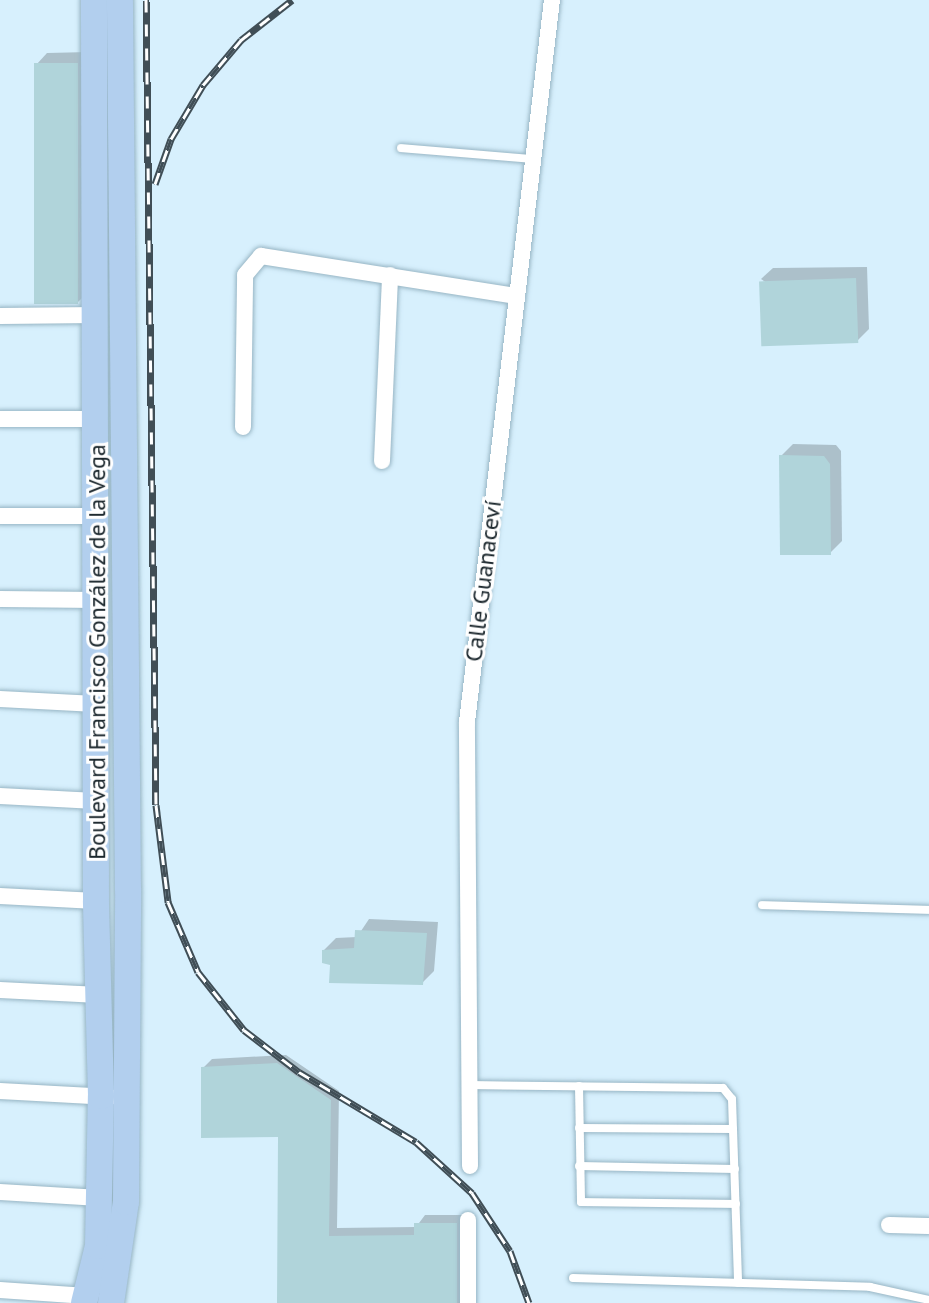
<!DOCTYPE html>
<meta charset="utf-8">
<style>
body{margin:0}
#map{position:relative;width:929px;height:1303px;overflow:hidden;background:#d7f0fd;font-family:"PT Sans",sans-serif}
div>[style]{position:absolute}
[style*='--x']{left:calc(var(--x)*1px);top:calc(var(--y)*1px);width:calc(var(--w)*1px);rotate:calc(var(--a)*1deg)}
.shadow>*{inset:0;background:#0003}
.building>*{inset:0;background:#b0d4da;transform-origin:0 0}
.roads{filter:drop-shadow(0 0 2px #97b5c4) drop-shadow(0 0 2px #97b5c4)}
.service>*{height:8px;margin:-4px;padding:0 4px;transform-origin:4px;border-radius:4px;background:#fff}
.minor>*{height:16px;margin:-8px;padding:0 8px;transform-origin:8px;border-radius:8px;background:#fff}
.primary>*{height:26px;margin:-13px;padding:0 13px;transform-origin:13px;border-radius:13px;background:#b2cfee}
.rail>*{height:7px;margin-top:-3.5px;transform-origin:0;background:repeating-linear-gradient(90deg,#fff 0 12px,#404e56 0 24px);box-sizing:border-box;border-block:2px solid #404e56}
span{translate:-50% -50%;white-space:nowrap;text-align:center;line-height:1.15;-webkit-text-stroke:6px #fff;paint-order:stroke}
.street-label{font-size:24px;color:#19252b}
</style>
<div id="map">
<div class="shadow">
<div style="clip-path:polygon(89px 52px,90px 290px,78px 302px,36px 65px,47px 53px)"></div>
<div style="clip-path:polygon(867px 267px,869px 329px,857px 341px,761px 279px,773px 268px)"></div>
<div style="clip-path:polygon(793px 444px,836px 445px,841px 451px,842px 541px,830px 553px,781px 456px)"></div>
<div style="clip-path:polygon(369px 919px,438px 922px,434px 971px,422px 983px,332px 963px,324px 950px,336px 938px,357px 937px)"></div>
<div style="clip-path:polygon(286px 1055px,339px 1091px,337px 1228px,416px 1227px,425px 1215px,465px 1215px,467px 1303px,279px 1303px,280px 1135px,203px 1068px,212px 1059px)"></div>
</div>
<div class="building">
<div style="left:78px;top:63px;width:241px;height:44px;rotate:90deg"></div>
<div style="left:856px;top:278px;width:65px;height:97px;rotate:88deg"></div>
<div style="clip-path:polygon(779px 455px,824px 456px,830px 464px,831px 555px,780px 555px)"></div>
<div style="clip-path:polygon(355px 930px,427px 933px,423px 985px,329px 983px,330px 965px,322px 963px,322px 950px,354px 948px)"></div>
<div style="clip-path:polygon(277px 1063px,331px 1100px,329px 1236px,414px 1235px,414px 1223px,457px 1223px,457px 1303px,277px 1303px,278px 1137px,201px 1138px,201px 1067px)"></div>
</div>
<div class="roads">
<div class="service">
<div style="--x:401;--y:148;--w:132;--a:4.8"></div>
<div style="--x:762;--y:905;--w:167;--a:1.7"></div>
<div style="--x:469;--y:1085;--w:254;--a:0.7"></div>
<div style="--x:723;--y:1088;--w:14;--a:51"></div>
<div style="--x:732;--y:1099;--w:184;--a:88.1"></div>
<div style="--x:579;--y:1086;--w:116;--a:89"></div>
<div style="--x:581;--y:1202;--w:155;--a:0.7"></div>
<div style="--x:579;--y:1128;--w:154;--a:0.4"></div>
<div style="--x:579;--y:1166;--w:156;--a:1.1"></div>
<div style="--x:573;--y:1278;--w:297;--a:1.7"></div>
<div style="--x:870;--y:1287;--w:60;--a:12.4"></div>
</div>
<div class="minor">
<div style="--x:0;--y:316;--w:97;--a:-0.6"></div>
<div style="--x:0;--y:419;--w:97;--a:0"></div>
<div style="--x:243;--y:427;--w:152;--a:-89.2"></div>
<div style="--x:245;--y:275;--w:25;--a:-50"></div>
<div style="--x:261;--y:256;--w:259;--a:8.9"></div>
<div style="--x:382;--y:461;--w:186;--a:-87.5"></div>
<div style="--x:0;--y:516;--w:97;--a:0"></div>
<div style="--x:0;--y:599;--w:97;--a:0.6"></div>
<div style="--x:0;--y:699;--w:96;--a:3"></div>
<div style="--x:0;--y:796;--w:96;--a:3"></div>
<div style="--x:0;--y:896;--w:96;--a:3"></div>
<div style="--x:0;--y:990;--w:99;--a:2.9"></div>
<div style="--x:0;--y:1091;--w:110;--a:3.1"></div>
<div style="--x:470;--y:1166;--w:444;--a:-90.4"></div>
<div style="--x:467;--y:722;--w:727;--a:-83.29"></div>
<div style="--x:0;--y:1192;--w:100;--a:3.4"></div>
<div style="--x:889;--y:1225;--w:40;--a:1.4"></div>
<div style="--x:0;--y:1290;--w:87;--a:3.9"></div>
<div style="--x:468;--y:1303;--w:83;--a:-90"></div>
</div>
<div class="primary">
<div style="--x:84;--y:1303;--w:59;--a:-76.2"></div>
<div style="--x:98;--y:1246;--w:150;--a:-88.9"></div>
<div style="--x:101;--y:1096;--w:195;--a:-91.5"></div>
<div style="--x:96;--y:901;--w:901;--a:-90.13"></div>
<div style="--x:111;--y:1303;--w:102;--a:-81.6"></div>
<div style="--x:126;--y:1202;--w:312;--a:-89.6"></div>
<div style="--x:128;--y:890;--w:890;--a:-90.52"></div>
</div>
</div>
<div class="rail">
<div style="--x:146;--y:0;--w:805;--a:89.29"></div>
<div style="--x:156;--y:805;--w:98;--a:82.9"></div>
<div style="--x:168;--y:902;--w:76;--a:66.8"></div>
<div style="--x:198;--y:972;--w:74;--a:51.6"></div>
<div style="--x:244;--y:1030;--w:69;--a:37.4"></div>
<div style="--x:299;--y:1072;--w:136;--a:30.9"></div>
<div style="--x:416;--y:1142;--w:76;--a:42.3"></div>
<div style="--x:472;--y:1193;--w:69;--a:56.8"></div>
<div style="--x:510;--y:1251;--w:55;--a:69.9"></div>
<div style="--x:155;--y:184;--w:48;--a:-70.4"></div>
<div style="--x:171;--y:139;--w:63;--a:-59.3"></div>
<div style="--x:203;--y:85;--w:59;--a:-49.8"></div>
<div style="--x:241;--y:40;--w:65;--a:-38.1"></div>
</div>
<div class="street-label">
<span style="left:483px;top:581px;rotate:-83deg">Calle Guanaceví</span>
<span style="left:97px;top:652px;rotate:-90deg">Boulevard Francisco González de la Vega</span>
</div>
</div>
